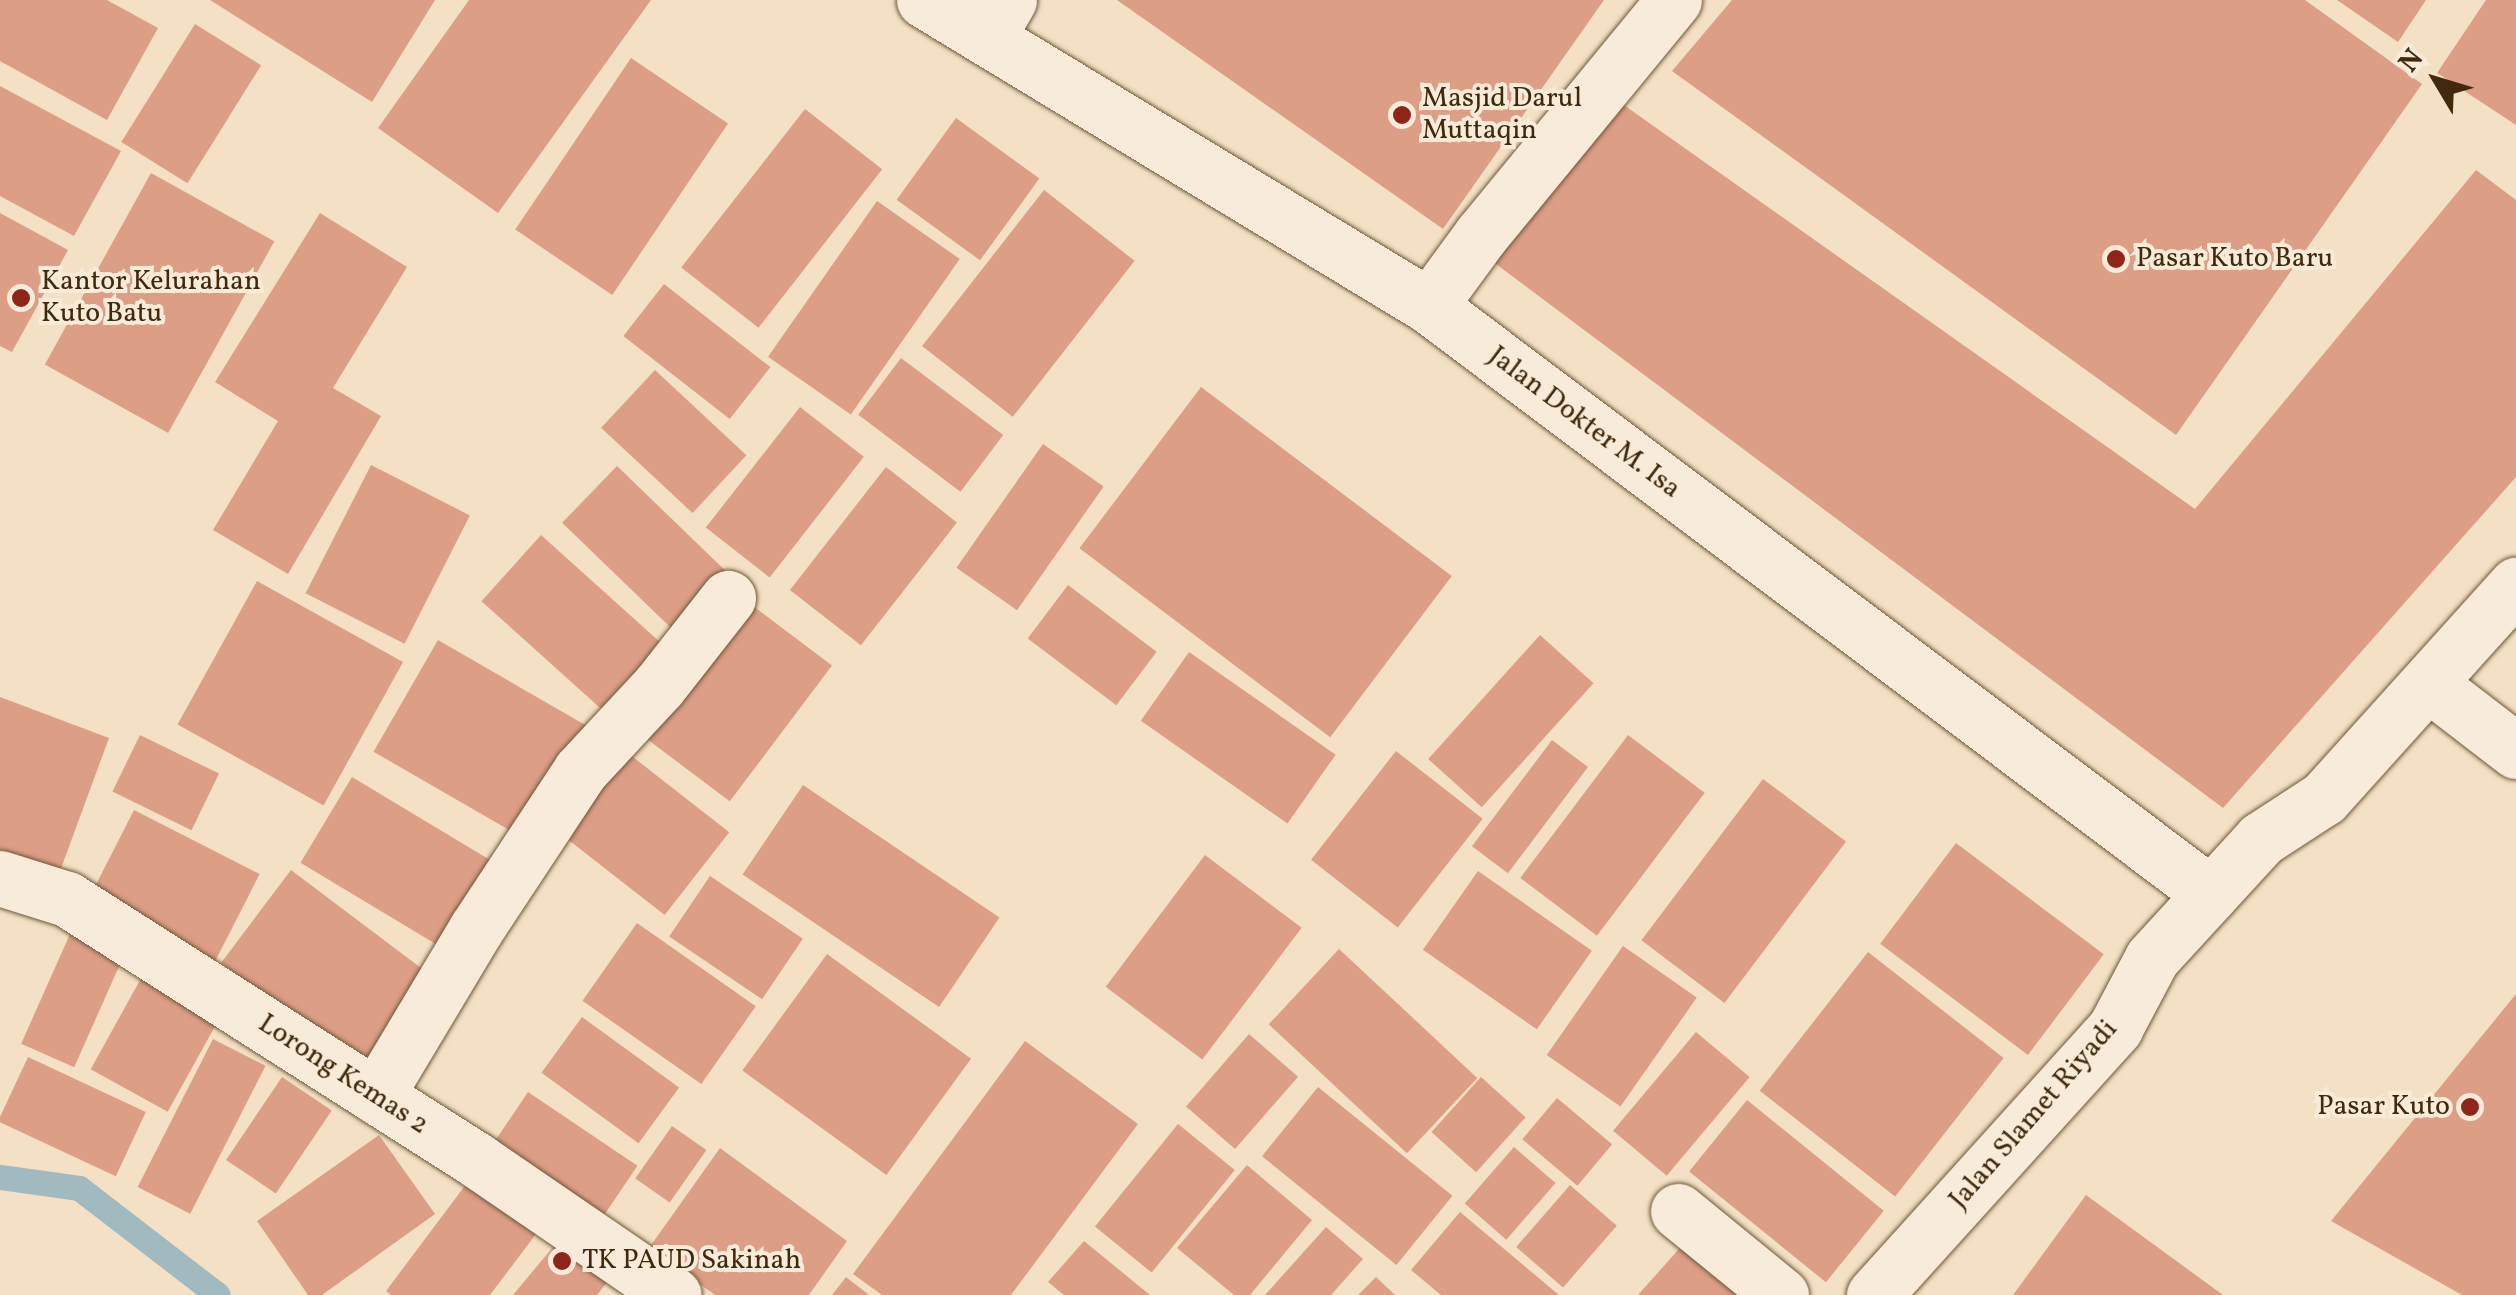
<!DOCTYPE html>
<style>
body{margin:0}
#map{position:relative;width:2516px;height:1295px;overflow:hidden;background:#f4e0c4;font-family:Vollkorn,serif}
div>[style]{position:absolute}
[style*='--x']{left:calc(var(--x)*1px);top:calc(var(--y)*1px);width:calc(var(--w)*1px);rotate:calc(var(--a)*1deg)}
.stream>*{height:25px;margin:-12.5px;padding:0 12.5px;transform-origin:12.5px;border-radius:12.5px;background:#a1babf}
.building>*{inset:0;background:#dd9e86;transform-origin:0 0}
.roads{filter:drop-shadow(0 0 2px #6e5739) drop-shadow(0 0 2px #6e5739)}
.street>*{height:55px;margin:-27.5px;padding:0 27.5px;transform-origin:27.5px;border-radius:27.5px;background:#f8ebd9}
.secondary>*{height:55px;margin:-27.5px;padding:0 27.5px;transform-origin:27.5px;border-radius:27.5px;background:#f8ebd9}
.dots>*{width:28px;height:28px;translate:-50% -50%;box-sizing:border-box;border:5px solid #f8ebd9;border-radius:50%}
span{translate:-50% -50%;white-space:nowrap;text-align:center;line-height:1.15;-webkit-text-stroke:8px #f8ebd9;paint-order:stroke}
.poi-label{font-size:28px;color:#42290b}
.left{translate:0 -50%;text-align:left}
.right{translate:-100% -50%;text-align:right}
.street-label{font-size:28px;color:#42290b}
.north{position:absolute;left:2386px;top:30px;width:100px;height:100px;-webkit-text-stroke:8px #f8ebd9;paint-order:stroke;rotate:308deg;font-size:28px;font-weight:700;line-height:40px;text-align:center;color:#42290b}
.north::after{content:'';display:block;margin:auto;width:35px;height:45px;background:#42290b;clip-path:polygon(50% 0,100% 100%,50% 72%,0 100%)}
</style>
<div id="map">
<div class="stream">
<div style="--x:0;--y:1177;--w:80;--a:7.9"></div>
<div style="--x:79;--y:1188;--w:175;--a:37.6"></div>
</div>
<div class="building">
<div style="clip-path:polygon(0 0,107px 0,158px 28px,107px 120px,0 61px)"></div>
<div style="clip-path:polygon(210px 0,435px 0,372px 102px)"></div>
<div style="clip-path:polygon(469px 0,651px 0,498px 213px,378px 128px)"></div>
<div style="clip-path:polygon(1117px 0,1604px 0,1443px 229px)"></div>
<div style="clip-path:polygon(1732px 0,2305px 0,2422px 84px,2176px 435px,1672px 71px)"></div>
<div style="clip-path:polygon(2337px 0,2426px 0,2398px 42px)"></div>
<div style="clip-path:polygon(2486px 0,2516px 0,2516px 125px,2437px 73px)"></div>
<div style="left:195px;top:24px;width:78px;height:139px;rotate:32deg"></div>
<div style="left:631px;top:58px;width:117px;height:207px;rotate:34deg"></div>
<div style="clip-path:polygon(0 86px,121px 151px,74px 236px,0 196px)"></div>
<div style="clip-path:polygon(1621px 103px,2195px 509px,2476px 170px,2516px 200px,2516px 477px,2223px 808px,1488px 258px)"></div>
<div style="left:805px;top:109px;width:98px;height:201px;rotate:38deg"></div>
<div style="left:956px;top:118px;width:103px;height:101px;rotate:36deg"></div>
<div style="left:151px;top:173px;width:141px;height:219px;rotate:29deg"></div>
<div style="left:1044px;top:190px;width:115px;height:198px;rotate:38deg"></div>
<div style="left:877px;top:201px;width:101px;height:190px;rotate:35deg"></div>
<div style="clip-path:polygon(0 213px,68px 250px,12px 352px,0 346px)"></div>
<div style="clip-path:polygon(320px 213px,407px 267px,333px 388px,381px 416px,288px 574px,213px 530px,278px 421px,215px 382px)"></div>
<div style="left:664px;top:284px;width:135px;height:66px;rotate:38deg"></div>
<div style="left:901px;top:358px;width:128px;height:71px;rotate:37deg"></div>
<div style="left:655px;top:370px;width:125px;height:79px;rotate:43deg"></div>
<div style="left:1201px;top:387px;width:314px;height:202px;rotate:37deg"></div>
<div style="left:800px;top:407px;width:81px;height:153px;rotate:38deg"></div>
<div style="left:1043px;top:444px;width:74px;height:151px;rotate:35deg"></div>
<div style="left:371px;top:465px;width:111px;height:144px;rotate:27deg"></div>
<div style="left:617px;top:466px;width:163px;height:79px;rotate:44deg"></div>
<div style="left:886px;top:467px;width:90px;height:156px;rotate:38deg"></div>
<div style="left:541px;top:535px;width:181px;height:89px;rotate:42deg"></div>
<div style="left:257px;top:581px;width:167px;height:164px;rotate:29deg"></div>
<div style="left:1068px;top:585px;width:111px;height:67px;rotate:37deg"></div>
<div style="left:741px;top:597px;width:114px;height:170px;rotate:37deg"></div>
<div style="left:1540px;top:635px;width:72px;height:167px;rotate:42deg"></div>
<div style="left:438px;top:640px;width:179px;height:129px;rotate:30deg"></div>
<div style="left:1189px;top:652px;width:179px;height:84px;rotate:35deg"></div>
<div style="clip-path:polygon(0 697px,109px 738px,56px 882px,0 861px)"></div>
<div style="left:140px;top:735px;width:88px;height:63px;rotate:26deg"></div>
<div style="left:1628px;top:735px;width:96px;height:179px;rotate:37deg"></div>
<div style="left:1552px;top:740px;width:45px;height:133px;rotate:37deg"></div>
<div style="left:615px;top:743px;width:145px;height:105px;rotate:38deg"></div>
<div style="left:1396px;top:751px;width:110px;height:138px;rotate:38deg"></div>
<div style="left:352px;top:777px;width:165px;height:100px;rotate:31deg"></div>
<div style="left:1763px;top:779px;width:104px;height:202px;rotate:37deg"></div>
<div style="left:803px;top:785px;width:237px;height:108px;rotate:34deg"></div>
<div style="left:134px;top:810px;width:141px;height:98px;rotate:27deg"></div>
<div style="left:1956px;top:843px;width:185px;height:126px;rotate:37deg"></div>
<div style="left:1205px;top:855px;width:121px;height:165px;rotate:37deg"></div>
<div style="left:291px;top:870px;width:184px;height:116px;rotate:37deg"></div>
<div style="left:1478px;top:871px;width:139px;height:96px;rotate:35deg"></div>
<div style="left:710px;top:876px;width:112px;height:73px;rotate:34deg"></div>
<div style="left:637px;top:923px;width:145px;height:95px;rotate:35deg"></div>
<div style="left:70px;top:934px;width:58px;height:120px;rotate:24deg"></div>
<div style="left:1623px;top:946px;width:90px;height:133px;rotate:35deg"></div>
<div style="left:1339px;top:949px;width:189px;height:103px;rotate:43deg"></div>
<div style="left:1868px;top:952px;width:172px;height:176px;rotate:38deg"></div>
<div style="left:827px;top:954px;width:178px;height:144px;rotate:36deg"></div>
<div style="left:144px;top:973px;width:88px;height:110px;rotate:29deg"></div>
<div style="clip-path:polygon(2516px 994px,2516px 1295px,2462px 1295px,2331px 1221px)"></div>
<div style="left:582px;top:1017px;width:120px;height:69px;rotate:36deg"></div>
<div style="left:1696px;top:1032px;width:70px;height:129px;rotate:40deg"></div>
<div style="left:1249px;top:1034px;width:65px;height:96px;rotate:41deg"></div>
<div style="left:213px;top:1039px;width:59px;height:166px;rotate:27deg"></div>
<div style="clip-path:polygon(1025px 1041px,1138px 1124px,1011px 1295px,882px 1295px,853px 1274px)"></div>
<div style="left:28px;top:1057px;width:130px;height:71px;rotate:25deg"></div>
<div style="left:282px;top:1077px;width:60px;height:100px;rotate:34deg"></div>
<div style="left:1481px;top:1077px;width:60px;height:74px;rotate:42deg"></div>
<div style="left:1318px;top:1087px;width:173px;height:89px;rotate:39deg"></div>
<div style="left:528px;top:1092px;width:132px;height:64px;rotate:34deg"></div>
<div style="left:1557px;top:1098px;width:72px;height:54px;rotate:40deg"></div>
<div style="left:1747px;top:1100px;width:176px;height:92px;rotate:39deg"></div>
<div style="left:1178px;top:1124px;width:73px;height:132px;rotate:39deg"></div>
<div style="left:672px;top:1126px;width:42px;height:64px;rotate:35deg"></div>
<div style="clip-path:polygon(379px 1135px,435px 1214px,322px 1295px,308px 1295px,257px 1221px)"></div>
<div style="left:1514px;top:1147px;width:55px;height:75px;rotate:41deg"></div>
<div style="clip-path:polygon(720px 1148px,847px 1241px,809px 1295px,715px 1295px,649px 1248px)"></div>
<div style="clip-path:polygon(1247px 1165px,1312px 1220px,1250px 1295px,1234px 1295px,1177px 1248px)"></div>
<div style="clip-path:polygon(467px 1183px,536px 1234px,490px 1295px,391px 1295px,386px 1291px)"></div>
<div style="left:1570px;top:1185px;width:62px;height:82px;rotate:41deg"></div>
<div style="clip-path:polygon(2086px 1195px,2223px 1295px,2013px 1295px)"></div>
<div style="clip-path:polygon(1460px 1212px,1559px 1295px,1441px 1295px,1411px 1270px)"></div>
<div style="clip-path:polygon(1326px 1227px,1363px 1259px,1331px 1295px,1265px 1295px)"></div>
<div style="clip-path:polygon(1694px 1232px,1765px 1295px,1638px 1295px)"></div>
<div style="clip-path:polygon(558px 1241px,608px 1281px,597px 1295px,513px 1295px)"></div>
<div style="clip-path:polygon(1084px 1241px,1150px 1295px,1064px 1295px,1048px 1282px)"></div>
<div style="clip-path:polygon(846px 1277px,869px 1295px,832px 1295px)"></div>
<div style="clip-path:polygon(1376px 1277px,1395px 1295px,1358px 1295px)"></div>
</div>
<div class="roads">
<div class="street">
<div style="--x:987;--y:38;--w:44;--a:-59.9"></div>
<div style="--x:1429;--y:306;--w:88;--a:-53.8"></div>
<div style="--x:1481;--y:235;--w:304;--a:-50.6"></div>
<div style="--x:2429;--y:684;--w:110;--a:37.6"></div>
<div style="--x:0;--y:878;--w:70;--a:17.4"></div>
<div style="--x:67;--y:899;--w:487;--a:32.5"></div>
<div style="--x:478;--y:1161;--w:237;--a:34.4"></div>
<div style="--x:376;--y:1096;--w:195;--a:-59.1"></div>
<div style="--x:476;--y:929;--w:189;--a:-56.6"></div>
<div style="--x:580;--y:771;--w:116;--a:-47.1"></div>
<div style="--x:659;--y:686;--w:112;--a:-51.9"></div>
<div style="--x:1678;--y:1211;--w:133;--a:39.2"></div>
</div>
<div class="secondary">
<div style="--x:924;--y:0;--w:590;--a:31.21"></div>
<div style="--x:1429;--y:306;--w:978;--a:36.94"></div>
<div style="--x:1874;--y:1295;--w:360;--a:-47.9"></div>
<div style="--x:2115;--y:1028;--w:79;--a:-62.1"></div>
<div style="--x:2152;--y:958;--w:161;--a:-47.5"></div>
<div style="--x:2261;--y:839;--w:75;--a:-33.1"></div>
<div style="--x:2324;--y:798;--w:287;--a:-48"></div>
</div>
</div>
<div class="dots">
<div style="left:1402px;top:115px;background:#8f2418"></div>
<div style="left:2116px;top:259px;background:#8f2418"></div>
<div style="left:21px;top:298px;background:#8f2418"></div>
<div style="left:2470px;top:1107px;background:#8f2418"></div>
<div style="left:562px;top:1261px;background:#8f2418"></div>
</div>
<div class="poi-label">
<span class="left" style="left:1422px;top:115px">Masjid Darul<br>Muttaqin</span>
<span class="left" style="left:2136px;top:259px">Pasar Kuto Baru</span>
<span class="left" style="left:41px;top:298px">Kantor Kelurahan<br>Kuto Batu</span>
<span class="right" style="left:2450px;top:1107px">Pasar Kuto</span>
<span class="left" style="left:582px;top:1261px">TK PAUD Sakinah</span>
</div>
<div class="street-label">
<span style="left:1584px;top:423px;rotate:37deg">Jalan Dokter M. Isa</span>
<span style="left:343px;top:1075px;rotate:33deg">Lorong Kemas 2</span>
<span style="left:2034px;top:1115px;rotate:-49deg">Jalan Slamet Riyadi</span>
</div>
<div class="north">N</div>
</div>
